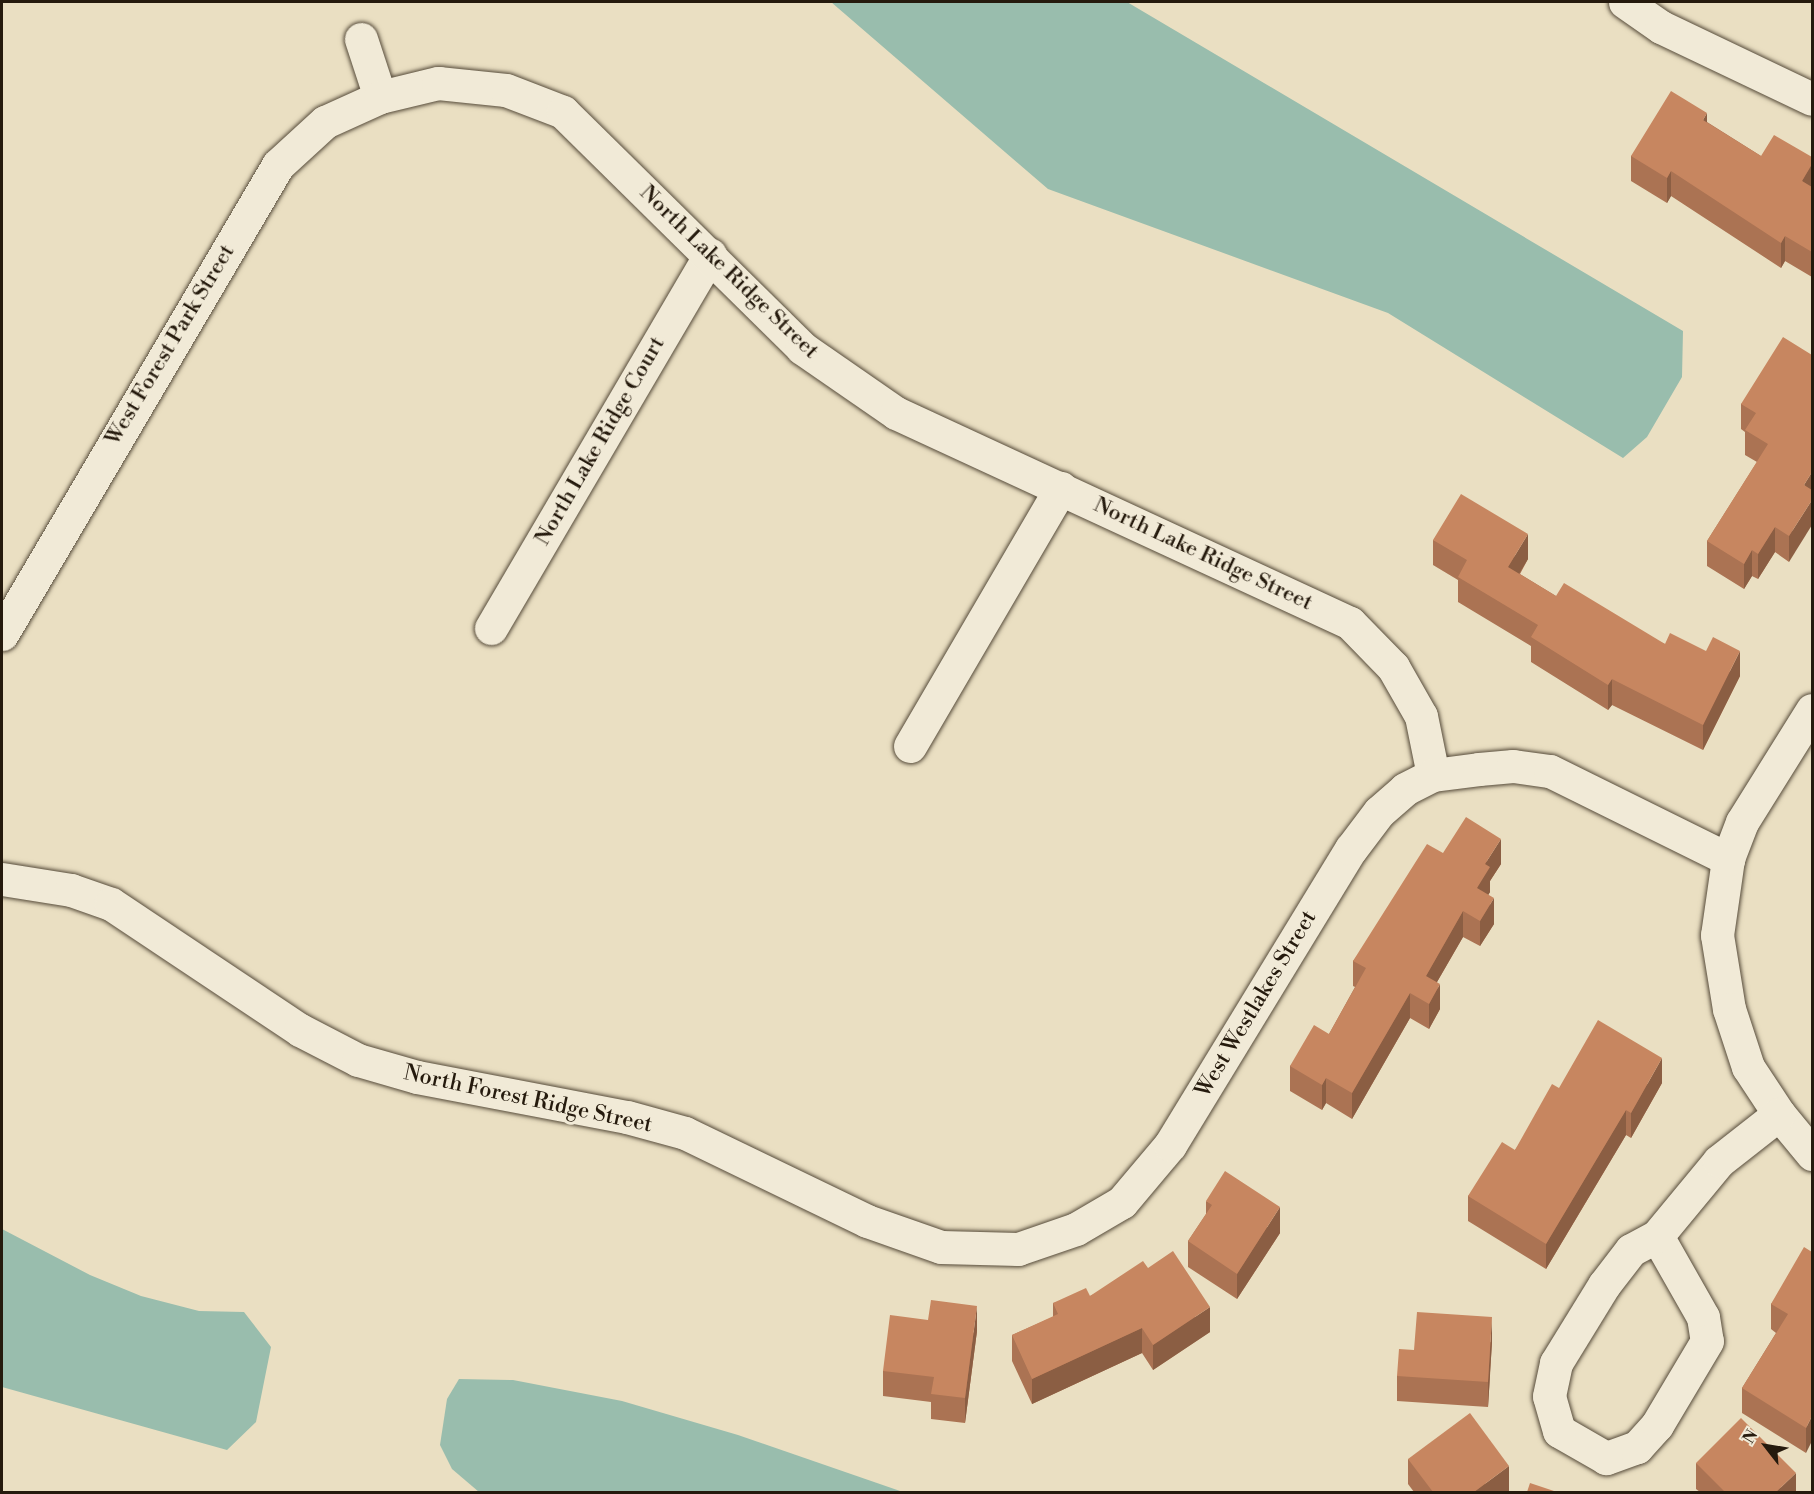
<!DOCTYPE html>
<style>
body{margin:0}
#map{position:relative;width:1814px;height:1494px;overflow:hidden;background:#eadfc2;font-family:"Libre Bodoni",serif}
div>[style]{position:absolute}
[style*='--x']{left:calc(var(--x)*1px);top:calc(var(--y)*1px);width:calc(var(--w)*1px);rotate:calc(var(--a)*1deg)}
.water>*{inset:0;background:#99bdad}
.roads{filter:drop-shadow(0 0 2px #564b3a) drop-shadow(0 0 2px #564b3a)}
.minor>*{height:33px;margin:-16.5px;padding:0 16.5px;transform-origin:16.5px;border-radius:16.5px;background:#f1ead7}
.wall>*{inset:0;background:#ab7353}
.shaded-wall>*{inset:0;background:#8b5e43}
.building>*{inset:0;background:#c78660}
span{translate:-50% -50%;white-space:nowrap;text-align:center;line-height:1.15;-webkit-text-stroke:6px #f1ead7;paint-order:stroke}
.street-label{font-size:22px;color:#251a0d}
.frame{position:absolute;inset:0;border:3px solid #251a0d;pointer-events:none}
.north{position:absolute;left:1736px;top:1416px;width:60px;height:60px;-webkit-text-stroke:4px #f1ead7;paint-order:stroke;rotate:301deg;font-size:16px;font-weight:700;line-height:24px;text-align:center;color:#251a0d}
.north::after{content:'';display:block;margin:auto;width:21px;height:27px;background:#251a0d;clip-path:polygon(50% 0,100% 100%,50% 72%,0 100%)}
</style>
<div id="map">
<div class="water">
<div style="clip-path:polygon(831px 2px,1127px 2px,1683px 331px,1682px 377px,1647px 437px,1623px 458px,1388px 313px,1048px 189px)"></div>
<div style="clip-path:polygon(2px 1229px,90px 1275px,141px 1296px,199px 1311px,244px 1312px,271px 1347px,256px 1422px,227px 1450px,2px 1387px)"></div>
<div style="clip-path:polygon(459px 1379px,513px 1380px,622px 1401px,738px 1435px,903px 1492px,479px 1492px,452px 1469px,440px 1445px,447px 1399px)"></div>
</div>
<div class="roads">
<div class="minor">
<div style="--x:1625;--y:2;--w:44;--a:34.8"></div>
<div style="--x:1661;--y:27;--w:167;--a:25.5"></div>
<div style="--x:361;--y:39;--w:61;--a:71.9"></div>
<div style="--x:491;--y:628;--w:433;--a:-59.6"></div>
<div style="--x:2;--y:634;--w:544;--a:-59.52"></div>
<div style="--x:278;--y:165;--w:64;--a:-42.5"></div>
<div style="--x:325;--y:122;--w:60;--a:-24.4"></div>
<div style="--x:380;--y:97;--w:60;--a:-13.6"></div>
<div style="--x:438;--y:83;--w:68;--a:5.9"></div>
<div style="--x:506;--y:90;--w:61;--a:21.1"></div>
<div style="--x:563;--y:112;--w:336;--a:44.6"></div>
<div style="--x:802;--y:348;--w:114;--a:34.7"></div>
<div style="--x:896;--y:413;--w:500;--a:24.82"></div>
<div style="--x:1350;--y:623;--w:62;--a:45.7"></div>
<div style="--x:1393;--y:667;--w:56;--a:60.3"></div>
<div style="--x:1421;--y:716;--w:60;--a:78.5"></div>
<div style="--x:1812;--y:710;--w:132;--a:122"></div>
<div style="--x:1742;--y:822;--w:40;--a:111"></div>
<div style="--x:1728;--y:859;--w:77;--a:98.2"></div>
<div style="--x:1717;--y:935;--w:75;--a:80.8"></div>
<div style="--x:1729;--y:1009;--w:61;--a:71.9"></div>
<div style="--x:1748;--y:1067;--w:56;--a:56.6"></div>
<div style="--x:1779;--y:1114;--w:52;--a:50.5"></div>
<div style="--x:910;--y:746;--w:299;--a:-59.7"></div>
<div style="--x:2;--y:879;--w:70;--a:9.1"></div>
<div style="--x:71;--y:890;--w:42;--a:19.3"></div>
<div style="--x:111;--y:904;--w:227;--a:33.7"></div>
<div style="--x:300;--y:1030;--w:65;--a:27.3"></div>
<div style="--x:358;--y:1060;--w:61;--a:16.1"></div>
<div style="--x:417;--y:1077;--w:214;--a:10.8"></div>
<div style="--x:627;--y:1117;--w:60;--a:15.4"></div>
<div style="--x:685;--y:1133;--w:202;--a:25.8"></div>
<div style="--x:867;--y:1221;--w:78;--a:19.4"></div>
<div style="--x:941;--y:1247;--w:77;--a:1.5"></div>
<div style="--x:1018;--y:1249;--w:61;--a:-19"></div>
<div style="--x:1076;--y:1229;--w:53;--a:-30.4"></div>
<div style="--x:1122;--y:1202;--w:75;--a:-49.9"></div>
<div style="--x:1170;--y:1145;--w:347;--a:-58.6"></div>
<div style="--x:1351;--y:849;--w:46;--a:-52.9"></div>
<div style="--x:1379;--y:812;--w:35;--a:-41"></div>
<div style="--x:1405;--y:789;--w:31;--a:-27"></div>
<div style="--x:1433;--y:775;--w:46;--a:-7.4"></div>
<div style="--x:1479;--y:769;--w:34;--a:-5"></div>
<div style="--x:1513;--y:766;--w:37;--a:8"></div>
<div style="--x:1550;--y:771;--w:199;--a:26.3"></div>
<div style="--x:1657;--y:1236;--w:93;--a:60.4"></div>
<div style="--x:1703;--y:1317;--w:24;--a:81"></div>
<div style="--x:1707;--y:1341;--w:98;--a:120.8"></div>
<div style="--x:1657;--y:1425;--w:30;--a:132"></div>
<div style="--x:1637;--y:1447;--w:33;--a:160"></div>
<div style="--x:1606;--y:1458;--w:54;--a:-150.1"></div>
<div style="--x:1559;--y:1431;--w:36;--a:-106"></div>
<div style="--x:1549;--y:1396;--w:34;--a:-78"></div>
<div style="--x:1556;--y:1363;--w:92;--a:-58.4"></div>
<div style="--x:1604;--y:1285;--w:44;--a:-52.4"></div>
<div style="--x:1631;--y:1250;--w:30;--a:-28"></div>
<div style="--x:1657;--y:1236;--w:97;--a:-50.4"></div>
<div style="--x:1719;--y:1161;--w:76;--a:-38.1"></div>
</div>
</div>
<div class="wall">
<div style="clip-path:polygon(1707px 122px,1761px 156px,1812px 157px,1812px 277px,1785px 261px,1781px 268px,1671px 196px,1667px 203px,1631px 181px,1631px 156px)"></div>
<div style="clip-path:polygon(1812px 355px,1789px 562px,1775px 552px,1758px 579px,1752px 576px,1744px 589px,1707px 566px,1707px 541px,1757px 462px,1745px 455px,1745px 432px,1741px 429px,1741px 404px)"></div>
<div style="clip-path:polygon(1433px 540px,1528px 559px,1520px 574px,1556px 596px,1665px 644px,1740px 676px,1703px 750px,1612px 705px,1608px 710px,1531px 662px,1531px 646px,1458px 602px,1458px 580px,1433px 565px)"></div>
<div style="clip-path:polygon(1443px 853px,1501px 864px,1490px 881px,1490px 892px,1488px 895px,1494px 924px,1480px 946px,1463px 937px,1437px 982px,1440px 1009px,1429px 1029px,1410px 1018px,1352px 1119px,1326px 1103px,1322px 1110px,1290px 1091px,1290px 1066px,1329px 1034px,1355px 987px,1353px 986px,1353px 961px)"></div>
<div style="clip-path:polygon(1662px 1083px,1631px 1138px,1626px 1135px,1546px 1269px,1468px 1221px,1468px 1196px,1515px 1150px,1559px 1088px)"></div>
<div style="clip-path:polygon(1206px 1201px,1280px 1233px,1237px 1299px,1188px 1267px,1188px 1241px,1206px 1214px)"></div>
<div style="clip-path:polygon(1812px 1252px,1806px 1453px,1742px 1413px,1742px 1388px,1776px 1333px,1771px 1329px,1771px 1304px)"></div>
<div style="clip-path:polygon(1148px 1268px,1210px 1332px,1153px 1370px,1142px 1353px,1032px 1404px,1012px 1361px,1012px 1335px,1053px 1317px,1053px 1303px,1090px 1296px)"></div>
<div style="clip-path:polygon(977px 1331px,965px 1423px,931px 1419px,931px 1402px,883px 1396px,883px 1371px)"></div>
<div style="clip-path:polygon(1492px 1342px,1488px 1407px,1397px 1401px,1397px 1376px,1414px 1350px)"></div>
<div style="clip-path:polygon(1408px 1459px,1509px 1491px,1508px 1492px,1414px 1492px,1408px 1484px)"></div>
<div style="clip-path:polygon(1696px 1463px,1796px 1492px,1700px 1492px,1696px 1489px)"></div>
</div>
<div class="shaded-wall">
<div style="clip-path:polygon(1707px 113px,1707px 139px,1703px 120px)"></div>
<div style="clip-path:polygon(1812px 164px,1812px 189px,1802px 181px)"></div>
<div style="clip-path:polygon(1671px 171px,1671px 196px,1667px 203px,1667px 178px)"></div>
<div style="clip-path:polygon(1785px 236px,1785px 261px,1781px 268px,1781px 243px)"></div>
<div style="clip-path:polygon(1812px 472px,1812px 497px,1804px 485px)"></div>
<div style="clip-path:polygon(1812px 500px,1812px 525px,1789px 562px,1789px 536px)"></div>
<div style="clip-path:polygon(1775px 527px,1775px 552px,1758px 579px,1758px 554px)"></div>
<div style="clip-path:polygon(1528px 534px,1528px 559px,1508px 592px,1508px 567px)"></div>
<div style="clip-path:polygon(1752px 550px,1752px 576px,1744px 589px,1744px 564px)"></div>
<div style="clip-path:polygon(1740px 651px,1740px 676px,1703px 750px,1703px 725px)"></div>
<div style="clip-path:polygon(1612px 679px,1612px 705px,1608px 710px,1608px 685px)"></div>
<div style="clip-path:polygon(1501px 839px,1501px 864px,1490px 881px,1490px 892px,1477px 914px,1477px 888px,1485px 864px)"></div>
<div style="clip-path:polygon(1494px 898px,1494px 924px,1480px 946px,1480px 921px)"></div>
<div style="clip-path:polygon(1463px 911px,1463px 937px,1426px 1001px,1426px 976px)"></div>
<div style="clip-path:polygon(1440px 984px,1440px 1009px,1429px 1029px,1429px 1004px)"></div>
<div style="clip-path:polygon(1410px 993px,1410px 1018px,1352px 1119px,1352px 1093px)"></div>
<div style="clip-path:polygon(1662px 1058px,1662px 1083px,1631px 1138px,1631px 1113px)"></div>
<div style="clip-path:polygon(1326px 1078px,1326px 1103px,1322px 1110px,1322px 1085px)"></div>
<div style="clip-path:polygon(1626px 1110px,1626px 1135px,1546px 1269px,1546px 1244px)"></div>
<div style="clip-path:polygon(1280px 1207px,1280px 1233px,1237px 1299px,1237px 1274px)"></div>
<div style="clip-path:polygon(977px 1306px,977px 1331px,965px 1423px,965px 1398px)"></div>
<div style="clip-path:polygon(1210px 1307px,1210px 1332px,1153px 1370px,1153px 1345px)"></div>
<div style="clip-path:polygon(1492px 1317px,1492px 1342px,1488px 1407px,1488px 1382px)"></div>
<div style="clip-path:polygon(1142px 1328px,1142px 1353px,1032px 1404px,1032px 1379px)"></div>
<div style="clip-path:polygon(1812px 1416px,1812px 1441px,1806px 1453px,1806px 1428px)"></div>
<div style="clip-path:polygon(1509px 1466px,1509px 1491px,1508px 1492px,1474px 1492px)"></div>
<div style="clip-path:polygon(1796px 1473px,1796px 1492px,1776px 1492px)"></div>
</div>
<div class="building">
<div style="clip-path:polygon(1671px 91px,1707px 113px,1703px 120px,1761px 156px,1774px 135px,1812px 157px,1812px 164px,1802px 181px,1812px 187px,1812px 252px,1785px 236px,1781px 243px,1671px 171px,1667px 178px,1631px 156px)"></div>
<div style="clip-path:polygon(1783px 337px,1812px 355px,1812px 411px,1811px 414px,1812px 415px,1812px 472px,1804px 485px,1812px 490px,1812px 500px,1789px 536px,1775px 527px,1758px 554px,1752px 550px,1744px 564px,1707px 541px,1768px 444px,1745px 430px,1756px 413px,1741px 404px)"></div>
<div style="clip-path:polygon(1461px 494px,1528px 534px,1508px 567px,1556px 596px,1564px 583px,1665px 644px,1670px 633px,1706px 651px,1713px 637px,1740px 651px,1703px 725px,1612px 679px,1608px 685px,1531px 637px,1538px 625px,1458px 577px,1467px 560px,1433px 540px)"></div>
<div style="clip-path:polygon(1466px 817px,1501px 839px,1485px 864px,1490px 867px,1477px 888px,1494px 898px,1480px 921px,1463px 911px,1426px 976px,1440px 984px,1429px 1004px,1410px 993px,1352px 1093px,1326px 1078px,1322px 1085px,1290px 1066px,1314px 1025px,1329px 1034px,1366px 968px,1353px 961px,1427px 844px,1443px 853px)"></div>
<div style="clip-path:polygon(1598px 1020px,1662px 1058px,1631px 1113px,1626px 1110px,1546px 1244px,1468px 1196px,1502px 1142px,1515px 1150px,1552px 1084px,1559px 1088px)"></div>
<div style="clip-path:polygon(1225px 1171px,1280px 1207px,1237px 1274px,1188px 1241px,1212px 1205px,1206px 1201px)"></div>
<div style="clip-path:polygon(1804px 1247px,1812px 1252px,1812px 1416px,1806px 1428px,1742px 1388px,1788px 1314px,1771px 1304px)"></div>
<div style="clip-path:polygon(1173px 1251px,1210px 1307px,1153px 1345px,1142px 1328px,1032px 1379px,1012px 1335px,1058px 1314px,1053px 1303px,1086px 1288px,1090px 1296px,1143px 1261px,1148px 1268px)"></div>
<div style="clip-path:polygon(931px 1300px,977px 1306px,965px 1398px,931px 1394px,934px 1377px,883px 1371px,890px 1315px,928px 1320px)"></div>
<div style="clip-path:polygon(1417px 1312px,1492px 1317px,1488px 1382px,1397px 1376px,1399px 1349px,1414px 1350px)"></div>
<div style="clip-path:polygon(1470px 1413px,1509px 1466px,1474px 1492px,1433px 1492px,1408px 1459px)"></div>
<div style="clip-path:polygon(1741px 1418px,1796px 1473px,1776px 1492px,1725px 1492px,1696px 1463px)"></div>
<div style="clip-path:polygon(1530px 1483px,1557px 1492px,1527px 1492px)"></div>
</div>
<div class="street-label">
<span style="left:729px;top:272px;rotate:44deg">North Lake Ridge Street</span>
<span style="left:170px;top:345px;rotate:-59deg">West Forest Park Street</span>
<span style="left:600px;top:441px;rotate:-60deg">North Lake Ridge Court</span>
<span style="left:1203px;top:554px;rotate:25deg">North Lake Ridge Street</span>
<span style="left:1256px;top:1004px;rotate:-59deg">West Westlakes Street</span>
<span style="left:528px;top:1099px;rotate:12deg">North Forest Ridge Street</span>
</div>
<div class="frame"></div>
<div class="north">N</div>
</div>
